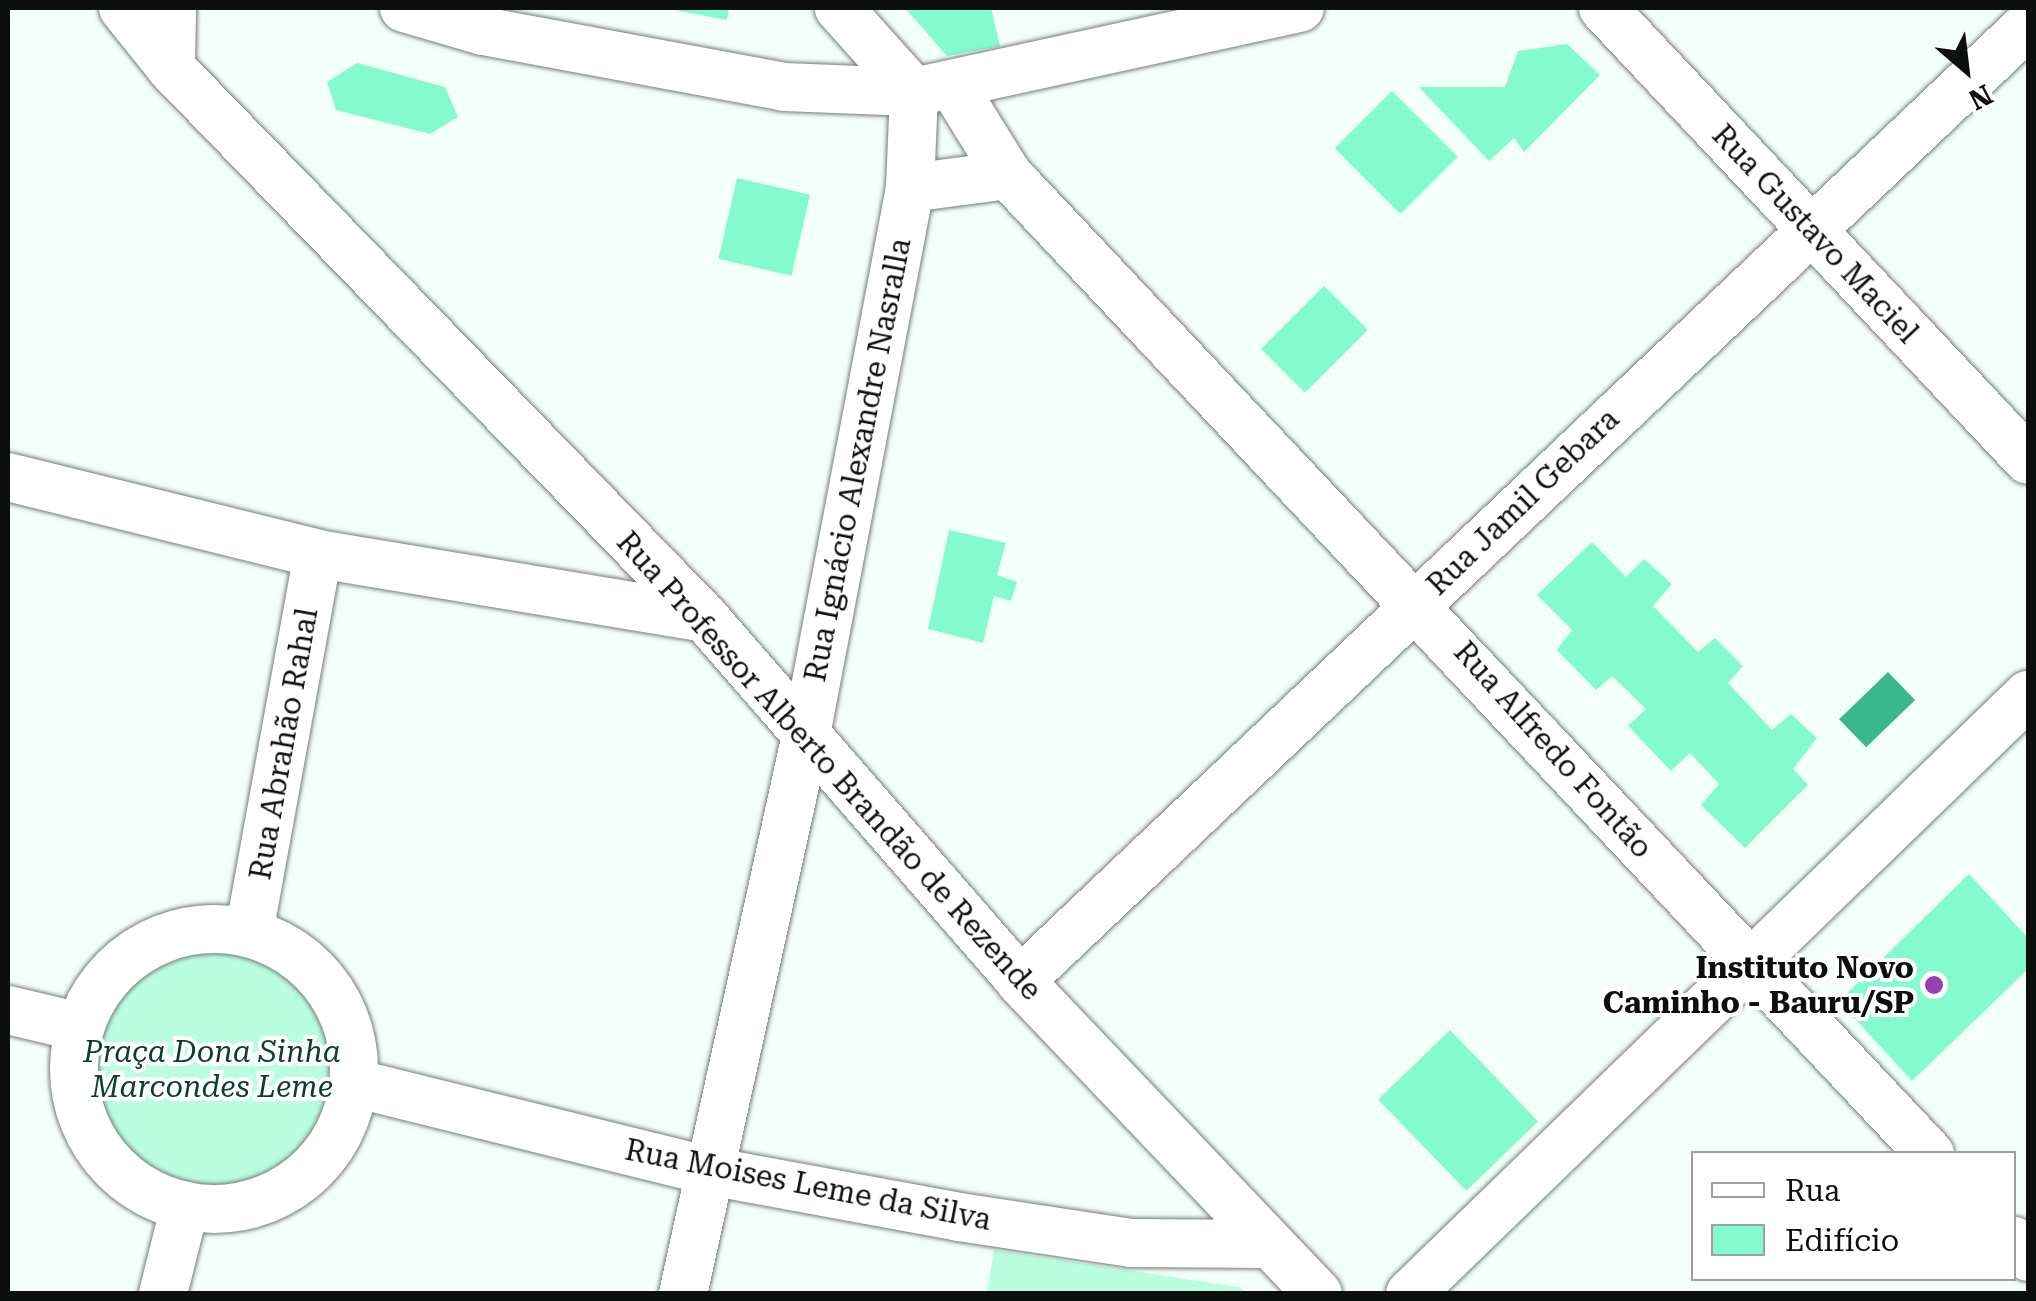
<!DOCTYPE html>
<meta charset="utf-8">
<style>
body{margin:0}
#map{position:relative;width:2036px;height:1301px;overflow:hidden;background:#f3fffa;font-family:"Roboto Serif",serif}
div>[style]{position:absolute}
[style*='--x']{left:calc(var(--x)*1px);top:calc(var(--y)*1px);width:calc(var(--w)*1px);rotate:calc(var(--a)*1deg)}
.green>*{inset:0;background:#bafee2}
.round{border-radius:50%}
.water>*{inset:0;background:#39b88e;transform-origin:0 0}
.building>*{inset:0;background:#84fbce;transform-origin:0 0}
.roads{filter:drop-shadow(0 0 2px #747e7a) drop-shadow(0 0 2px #747e7a)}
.minor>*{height:48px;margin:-24px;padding:0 24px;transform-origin:24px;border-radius:24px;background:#fff}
.minor>.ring{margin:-24px;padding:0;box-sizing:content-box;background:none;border:48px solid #fff;border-radius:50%}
.dots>*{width:28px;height:28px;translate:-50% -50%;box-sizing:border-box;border:5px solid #fff;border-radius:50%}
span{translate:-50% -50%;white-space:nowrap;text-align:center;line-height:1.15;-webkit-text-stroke:8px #fff;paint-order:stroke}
.street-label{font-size:30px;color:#0c0f0e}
.poi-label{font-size:30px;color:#0c0f0e;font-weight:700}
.right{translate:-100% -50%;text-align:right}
.park-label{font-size:30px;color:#0a402f;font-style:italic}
.frame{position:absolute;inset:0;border:10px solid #0c0f0e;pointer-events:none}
.legend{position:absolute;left:1691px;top:1151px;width:325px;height:130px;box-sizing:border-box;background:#fff;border:2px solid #9e9f9f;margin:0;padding:12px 18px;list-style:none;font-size:30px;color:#0c0f0e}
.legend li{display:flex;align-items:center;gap:20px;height:50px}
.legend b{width:50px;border:2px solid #9e9f9f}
.north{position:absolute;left:1916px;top:20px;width:100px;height:100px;-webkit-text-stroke:8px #fff;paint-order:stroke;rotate:152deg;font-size:28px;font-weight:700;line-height:40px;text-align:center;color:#0c0f0e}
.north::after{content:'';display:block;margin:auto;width:35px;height:45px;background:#0c0f0e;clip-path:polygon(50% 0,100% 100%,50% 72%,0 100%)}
</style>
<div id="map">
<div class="green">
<div class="round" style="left:95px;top:952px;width:234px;height:234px"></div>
<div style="clip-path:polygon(994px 1250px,1239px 1287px,1249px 1293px,987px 1293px)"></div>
</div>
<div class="water">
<div style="left:1888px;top:672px;width:39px;height:68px;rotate:46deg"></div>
</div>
<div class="building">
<div style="clip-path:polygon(664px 8px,729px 8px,727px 20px)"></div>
<div style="clip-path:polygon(905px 8px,991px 8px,1000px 46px,947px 56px)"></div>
<div style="clip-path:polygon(1567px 44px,1600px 75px,1524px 152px,1514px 138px,1489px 161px,1419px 87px,1505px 87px,1518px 51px)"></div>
<div style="clip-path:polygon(357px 63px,445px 87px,458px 117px,430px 134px,336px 110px,327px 82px)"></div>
<div style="left:1392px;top:91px;width:93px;height:81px;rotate:45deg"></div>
<div style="left:737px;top:178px;width:75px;height:83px;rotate:13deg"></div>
<div style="left:1324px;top:286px;width:62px;height:89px;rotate:45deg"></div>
<div style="clip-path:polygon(949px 530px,1006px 543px,997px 575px,1017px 582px,1011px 601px,994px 596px,983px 643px,928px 629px)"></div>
<div style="clip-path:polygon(1592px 542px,1626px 577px,1644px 559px,1672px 584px,1653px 606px,1698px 652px,1715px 638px,1743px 666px,1728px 683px,1772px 730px,1791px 714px,1817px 738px,1793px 769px,1808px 785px,1745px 848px,1701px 805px,1719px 784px,1690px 753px,1671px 771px,1628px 726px,1646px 709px,1612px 676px,1596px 690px,1557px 650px,1572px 630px,1537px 595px)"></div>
<div style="clip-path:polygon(1969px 874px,2028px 938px,2028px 969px,1912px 1081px,1839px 1001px)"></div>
<div style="left:1450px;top:1030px;width:127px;height:100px;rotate:46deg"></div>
</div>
<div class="roads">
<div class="minor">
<div style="--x:123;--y:8;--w:77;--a:51.3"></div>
<div style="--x:171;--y:68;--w:60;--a:-89"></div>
<div style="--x:404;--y:8;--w:82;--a:16.2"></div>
<div style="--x:483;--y:31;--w:306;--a:10.5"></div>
<div style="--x:784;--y:87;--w:130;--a:2.2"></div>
<div style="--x:914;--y:92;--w:395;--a:-12.3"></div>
<div style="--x:1603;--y:8;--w:620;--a:46.76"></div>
<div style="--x:171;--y:68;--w:767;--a:45.85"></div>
<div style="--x:705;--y:618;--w:481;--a:49"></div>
<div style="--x:1020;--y:981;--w:432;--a:46.4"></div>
<div style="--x:953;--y:86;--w:105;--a:58.3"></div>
<div style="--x:1008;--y:175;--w:1345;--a:46.72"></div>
<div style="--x:910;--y:188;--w:99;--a:-7.6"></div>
<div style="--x:8;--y:477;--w:319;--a:13.9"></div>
<div style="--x:318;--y:554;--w:392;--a:9.4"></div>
<div class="ring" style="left:74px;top:929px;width:232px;height:232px"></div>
<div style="--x:249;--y:933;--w:385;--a:-79.7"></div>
<div style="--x:1020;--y:981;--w:1389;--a:-43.48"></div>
<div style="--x:8;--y:1010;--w:74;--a:13.3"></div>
<div style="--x:354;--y:1083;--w:366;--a:13.9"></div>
<div style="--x:709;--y:1171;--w:254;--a:10.4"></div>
<div style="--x:959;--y:1217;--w:174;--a:8.6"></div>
<div style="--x:1131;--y:1243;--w:138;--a:0.4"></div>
<div style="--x:2014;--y:1241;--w:21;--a:49"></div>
<div style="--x:163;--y:1294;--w:91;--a:-76"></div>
<div style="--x:683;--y:1294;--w:572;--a:-77.59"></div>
<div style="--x:806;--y:735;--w:557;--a:-79.23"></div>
<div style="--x:910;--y:188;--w:96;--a:-87.6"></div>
<div style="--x:914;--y:92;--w:113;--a:-131.8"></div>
<div style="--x:1410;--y:1294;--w:861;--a:-44.11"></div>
</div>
</div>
<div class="dots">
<div style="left:1934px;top:985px;background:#9442b0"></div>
</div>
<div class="street-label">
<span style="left:1815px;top:234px;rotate:47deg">Rua Gustavo Maciel</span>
<span style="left:858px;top:460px;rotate:-79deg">Rua Ignácio Alexandre Nasralla</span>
<span style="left:1523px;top:502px;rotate:-44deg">Rua Jamil Gebara</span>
<span style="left:284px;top:744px;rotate:-80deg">Rua Abrahão Rahal</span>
<span style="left:1553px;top:750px;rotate:48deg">Rua Alfredo Fontão</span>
<span style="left:829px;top:766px;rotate:48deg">Rua Professor Alberto Brandão de Rezende</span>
<span style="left:808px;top:1185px;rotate:11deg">Rua Moises Leme da Silva</span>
</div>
<div class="poi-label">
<span class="right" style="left:1914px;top:985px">Instituto Novo<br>Caminho - Bauru/SP</span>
</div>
<div class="park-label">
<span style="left:212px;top:1069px">Praça Dona Sinha<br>Marcondes Leme</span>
</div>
<div class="frame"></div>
<ul class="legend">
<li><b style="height:12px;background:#fff"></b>Rua</li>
<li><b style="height:28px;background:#84fbce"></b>Edifício</li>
</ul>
<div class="north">N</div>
</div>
